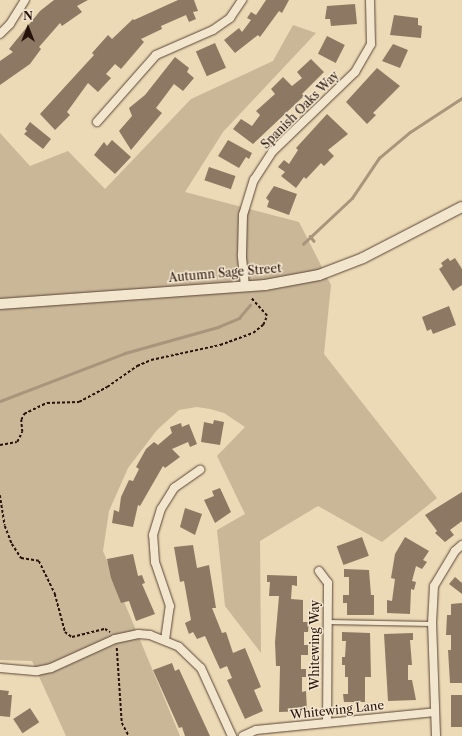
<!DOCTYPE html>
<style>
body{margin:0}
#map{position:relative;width:462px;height:736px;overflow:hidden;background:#ecd9b5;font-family:"Libre Caslon Text",serif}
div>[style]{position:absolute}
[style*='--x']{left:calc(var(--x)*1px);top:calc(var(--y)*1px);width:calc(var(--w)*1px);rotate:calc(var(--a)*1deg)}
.green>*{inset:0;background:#cab798}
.stream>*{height:2.5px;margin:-1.25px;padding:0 1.25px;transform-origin:1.25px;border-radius:1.25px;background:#a9957b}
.building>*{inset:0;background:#8d7963;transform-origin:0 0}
.path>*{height:1.5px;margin-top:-0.75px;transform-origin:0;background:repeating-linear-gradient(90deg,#26120a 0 3px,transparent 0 5px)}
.roads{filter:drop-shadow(0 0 1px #584435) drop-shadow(0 0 1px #584435)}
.service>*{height:4px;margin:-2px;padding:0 2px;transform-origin:2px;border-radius:2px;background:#f3e6cf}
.minor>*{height:8px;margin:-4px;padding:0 4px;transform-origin:4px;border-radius:4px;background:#f3e6cf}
.tertiary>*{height:10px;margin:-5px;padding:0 5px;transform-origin:5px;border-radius:5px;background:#f3e6cf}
span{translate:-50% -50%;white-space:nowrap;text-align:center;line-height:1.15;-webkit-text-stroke:3px #f3e6cf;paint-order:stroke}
.street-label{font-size:12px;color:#26120a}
.north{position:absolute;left:8px;top:8px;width:40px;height:40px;-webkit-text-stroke:3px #f3e6cf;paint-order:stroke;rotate:0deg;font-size:11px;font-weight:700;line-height:16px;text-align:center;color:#26120a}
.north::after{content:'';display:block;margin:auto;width:14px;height:18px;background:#26120a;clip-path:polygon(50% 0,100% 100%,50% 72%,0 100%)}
</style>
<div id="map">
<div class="green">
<div style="clip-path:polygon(293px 25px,316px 33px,223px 132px,185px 192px,299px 222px,331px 285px,324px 354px,437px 498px,382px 542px,318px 506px,260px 541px,261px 653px,225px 606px,217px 530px,245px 514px,217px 456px,245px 427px,224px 413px,210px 409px,197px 407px,179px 410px,157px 430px,128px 468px,109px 511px,103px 551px,180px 736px,66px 736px,32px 661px,0 660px,0 133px,30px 166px,68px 151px,105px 189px,191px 99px,273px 61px)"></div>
</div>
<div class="stream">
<div style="--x:310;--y:236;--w:6;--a:51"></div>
<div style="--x:303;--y:244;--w:67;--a:-43.2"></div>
<div style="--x:352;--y:198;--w:48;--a:-56"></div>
<div style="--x:379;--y:158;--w:40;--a:-40"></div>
<div style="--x:410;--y:132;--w:62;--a:-33.2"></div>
<div style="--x:0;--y:401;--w:134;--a:-21"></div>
<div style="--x:125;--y:353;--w:97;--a:-15.6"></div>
<div style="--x:218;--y:327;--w:23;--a:-23"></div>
<div style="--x:239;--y:318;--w:17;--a:-50"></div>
</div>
<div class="building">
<div style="clip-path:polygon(54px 0,88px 0,77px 6px,82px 12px,62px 26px,60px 23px,39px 47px,41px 49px,30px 64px,0 85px,0 61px,13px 52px,9px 49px,40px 11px)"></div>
<div style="clip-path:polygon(178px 0,194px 0,198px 11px,193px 12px,196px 19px,189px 22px,186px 15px,161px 26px,162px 29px,141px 39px,144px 42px,121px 69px,115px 64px,106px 74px,111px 78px,98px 92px,88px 83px,67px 112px,70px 115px,55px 130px,40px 114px,94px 55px,92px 53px,108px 35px,112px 39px,133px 19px,134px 20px)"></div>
<div style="clip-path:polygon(266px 0,289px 0,282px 13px,279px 11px,260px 37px,258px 35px,235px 53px,224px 40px,239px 28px,242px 32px,251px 20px,247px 18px,251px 12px,256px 15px)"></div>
<div style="clip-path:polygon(355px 4px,357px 24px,331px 26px,330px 19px,325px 19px,327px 6px)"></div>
<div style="clip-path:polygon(394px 15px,418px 18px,418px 25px,422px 26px,421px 38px,390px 35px)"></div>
<div style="left:327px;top:36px;width:20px;height:20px;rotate:27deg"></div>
<div style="left:215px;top:43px;width:27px;height:21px;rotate:66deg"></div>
<div style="clip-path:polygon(393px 44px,408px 50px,400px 68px,382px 61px)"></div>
<div style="clip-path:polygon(175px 57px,189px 68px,187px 72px,194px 78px,183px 91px,174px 84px,156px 108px,162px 113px,131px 150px,119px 131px,132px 116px,129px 108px,145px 95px)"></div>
<div style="clip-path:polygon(311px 59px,324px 72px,302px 94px,304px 96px,253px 144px,233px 129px,241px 119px,252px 126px,260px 115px,256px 111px,275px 94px,271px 89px,283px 77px,292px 86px,302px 78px,297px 72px)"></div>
<div style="clip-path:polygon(377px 68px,400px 86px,373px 113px,376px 115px,367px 124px,346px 102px)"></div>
<div style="clip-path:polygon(327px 114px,348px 134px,328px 150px,334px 156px,324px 166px,321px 163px,306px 179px,304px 177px,296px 188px,281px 176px,285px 172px,278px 167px,284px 160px,289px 164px,298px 150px,296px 148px)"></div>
<div style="clip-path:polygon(30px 122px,51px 139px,43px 149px,24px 134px,27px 131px,25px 129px)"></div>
<div style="clip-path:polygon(112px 140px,131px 157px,115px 174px,94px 155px,104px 142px,107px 146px)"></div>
<div style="clip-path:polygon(228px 140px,252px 153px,249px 159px,246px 157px,239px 168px,218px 156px)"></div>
<div style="left:209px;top:167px;width:28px;height:14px;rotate:19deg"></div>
<div style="clip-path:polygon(274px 186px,297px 194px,289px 215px,267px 207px,269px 201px,266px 198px)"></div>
<div style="clip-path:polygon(448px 258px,450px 261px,455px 258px,462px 269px,462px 285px,453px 291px,439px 269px,443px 266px,441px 263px)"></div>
<div style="clip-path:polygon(449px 306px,456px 325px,433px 334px,431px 329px,427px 331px,422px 317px)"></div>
<div style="clip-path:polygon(214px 420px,224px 422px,220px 445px,201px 442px,204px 422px,213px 424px)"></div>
<div style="clip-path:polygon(181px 423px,182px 427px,189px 424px,197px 444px,190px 447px,188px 442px,172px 449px,180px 457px,165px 468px,163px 466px,140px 506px,138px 505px,133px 527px,112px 523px,114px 510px,119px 512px,121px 497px,129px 480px,133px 481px,139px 469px,136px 467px,146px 449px,154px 442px,158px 445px,172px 433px,170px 427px)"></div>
<div style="clip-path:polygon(220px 488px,231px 512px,215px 523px,204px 500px,214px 496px,212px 491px)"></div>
<div style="clip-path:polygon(462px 492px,462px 521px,450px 530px,454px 535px,445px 542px,435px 533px,437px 531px,425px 515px)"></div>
<div style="clip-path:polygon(185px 508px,202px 514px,195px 535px,180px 527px)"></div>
<div style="left:362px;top:537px;width:20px;height:27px;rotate:70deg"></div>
<div style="clip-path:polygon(405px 537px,429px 551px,423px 560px,427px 562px,422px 569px,416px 566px,412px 581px,416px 582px,414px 590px,411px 589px,410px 614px,387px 613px,387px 600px,392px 601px,395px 579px,391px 578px,395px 554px)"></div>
<div style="clip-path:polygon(193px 545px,197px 568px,209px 565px,216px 608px,212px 608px,222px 633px,226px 632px,233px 653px,245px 648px,261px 687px,254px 690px,263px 711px,245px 719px,227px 680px,232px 678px,227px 666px,220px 669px,205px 636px,197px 639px,193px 632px,189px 634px,185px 623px,191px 620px,184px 581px,180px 582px,174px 547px)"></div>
<div style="clip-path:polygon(133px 554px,138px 576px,142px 575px,145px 583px,142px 584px,155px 614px,136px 621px,129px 601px,121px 603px,111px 578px,107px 559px)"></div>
<div style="clip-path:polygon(344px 569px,369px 570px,371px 595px,374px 595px,374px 615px,347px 615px,347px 603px,343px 603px,343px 595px,349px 595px,349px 577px,344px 577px)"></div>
<div style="clip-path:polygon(267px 575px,297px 576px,297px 586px,292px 585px,291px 599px,303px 600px,303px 622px,309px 622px,308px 632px,304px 632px,304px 645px,308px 645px,308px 655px,301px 655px,301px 669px,306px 669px,306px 677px,302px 677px,302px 692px,306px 691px,307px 711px,279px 712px,280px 666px,276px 666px,275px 642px,279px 596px,269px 596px,270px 582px,267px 582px)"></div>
<div style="clip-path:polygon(455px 577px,462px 583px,462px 594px,449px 584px)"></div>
<div style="clip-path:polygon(462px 603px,462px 683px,450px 683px,448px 650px,451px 650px,451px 635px,446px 635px,447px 615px,451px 615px,451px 604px)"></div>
<div style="clip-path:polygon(342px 632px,370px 633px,371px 677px,365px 677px,365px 702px,344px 702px,343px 694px,348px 694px,348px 677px,345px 677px,345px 665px,342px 665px,342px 657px,345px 657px,346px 641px,342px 641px)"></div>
<div style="clip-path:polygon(413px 633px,413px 640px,410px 640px,412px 665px,408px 665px,408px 680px,412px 680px,416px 700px,388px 701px,384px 634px)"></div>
<div style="clip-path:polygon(172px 663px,175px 671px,179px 669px,210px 736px,185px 736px,182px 727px,179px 728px,153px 670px)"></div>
<div style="clip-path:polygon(0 690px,9px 691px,8px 695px,12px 695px,10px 717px,0 716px)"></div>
<div style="left:451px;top:695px;width:11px;height:32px"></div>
<div style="left:30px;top:708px;width:17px;height:20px;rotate:57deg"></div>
</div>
<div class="path">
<div style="--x:0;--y:445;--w:17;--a:-10"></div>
<div style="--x:17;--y:442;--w:11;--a:-63"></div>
<div style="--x:22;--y:432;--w:12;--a:-95"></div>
<div style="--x:21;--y:420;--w:7;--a:-63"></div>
<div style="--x:24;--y:414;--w:25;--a:-26"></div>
<div style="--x:47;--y:403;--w:32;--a:-2"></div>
<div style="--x:79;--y:402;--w:32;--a:-28"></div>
<div style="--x:107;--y:387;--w:37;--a:-35"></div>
<div style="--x:137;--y:366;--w:15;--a:-23"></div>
<div style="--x:151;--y:360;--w:71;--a:-12.3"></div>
<div style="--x:220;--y:345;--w:35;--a:-20"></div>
<div style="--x:253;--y:333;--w:13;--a:-39"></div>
<div style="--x:263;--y:325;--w:10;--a:-66"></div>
<div style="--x:267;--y:316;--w:24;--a:-132"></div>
<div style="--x:0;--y:495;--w:31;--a:81"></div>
<div style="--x:5;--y:526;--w:19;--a:69"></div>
<div style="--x:12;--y:544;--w:17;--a:57"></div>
<div style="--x:21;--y:558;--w:18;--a:9"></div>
<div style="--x:39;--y:561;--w:37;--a:64"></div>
<div style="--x:55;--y:594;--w:39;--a:75"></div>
<div style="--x:65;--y:632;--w:9;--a:36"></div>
<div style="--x:72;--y:637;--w:34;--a:-14"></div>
<div style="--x:105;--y:629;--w:6;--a:31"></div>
<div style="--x:117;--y:648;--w:75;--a:86.2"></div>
<div style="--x:122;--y:723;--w:15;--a:62"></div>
</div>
<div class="roads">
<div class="service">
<div style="--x:328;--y:622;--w:104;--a:1.1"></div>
</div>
<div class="minor">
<div style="--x:0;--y:34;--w:14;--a:-45"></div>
<div style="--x:10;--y:24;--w:28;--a:-58"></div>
<div style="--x:97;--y:122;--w:89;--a:-48.6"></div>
<div style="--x:156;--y:55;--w:62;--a:-23.7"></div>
<div style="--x:213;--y:30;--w:21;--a:-35"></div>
<div style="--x:230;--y:18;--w:22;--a:-56"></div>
<div style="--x:245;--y:286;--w:31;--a:-96"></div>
<div style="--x:242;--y:255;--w:40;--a:-88.6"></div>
<div style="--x:243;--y:215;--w:37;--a:-73"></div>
<div style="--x:254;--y:180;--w:35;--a:-57"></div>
<div style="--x:273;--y:151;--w:114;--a:-43.9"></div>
<div style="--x:355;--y:72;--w:32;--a:-60"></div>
<div style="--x:371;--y:44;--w:44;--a:-91.3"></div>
<div style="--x:319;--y:571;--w:15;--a:53"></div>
<div style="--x:328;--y:583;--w:139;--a:90.4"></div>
<div style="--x:165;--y:640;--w:34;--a:-82"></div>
<div style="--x:170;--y:606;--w:46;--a:-108.8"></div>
<div style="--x:155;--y:562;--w:27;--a:-94"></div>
<div style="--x:153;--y:535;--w:27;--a:-73"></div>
<div style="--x:161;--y:509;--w:25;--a:-58"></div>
<div style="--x:174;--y:488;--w:32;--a:-35"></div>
<div style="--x:0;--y:668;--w:37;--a:5"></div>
<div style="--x:37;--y:671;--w:14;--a:-12"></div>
<div style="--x:51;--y:668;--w:70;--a:-24.4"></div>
<div style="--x:115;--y:639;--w:24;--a:-12"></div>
<div style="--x:138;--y:634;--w:12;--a:5"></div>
<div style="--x:150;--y:635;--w:31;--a:22"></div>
<div style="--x:179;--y:647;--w:30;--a:44"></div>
<div style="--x:201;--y:668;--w:75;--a:65.5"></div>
<div style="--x:243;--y:736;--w:14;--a:-25"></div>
<div style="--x:256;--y:730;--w:180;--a:-5.7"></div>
<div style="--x:436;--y:736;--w:112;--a:-92"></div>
<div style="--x:432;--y:624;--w:38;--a:-87"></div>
<div style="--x:434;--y:586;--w:41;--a:-59"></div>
<div style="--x:455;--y:551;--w:9;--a:-41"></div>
</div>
<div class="tertiary">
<div style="--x:0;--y:304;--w:266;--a:-4.1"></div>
<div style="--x:265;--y:285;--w:55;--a:-10.5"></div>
<div style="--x:319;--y:275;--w:47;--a:-21.1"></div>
<div style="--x:363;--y:258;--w:111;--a:-27.3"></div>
</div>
</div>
<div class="street-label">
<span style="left:300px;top:110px;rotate:-45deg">Spanish Oaks Way</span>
<span style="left:225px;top:273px;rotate:-5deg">Autumn Sage Street</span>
<span style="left:315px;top:645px;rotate:-90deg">Whitewing Way</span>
<span style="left:337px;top:710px;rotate:-6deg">Whitewing Lane</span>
</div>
<div class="north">N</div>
</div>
